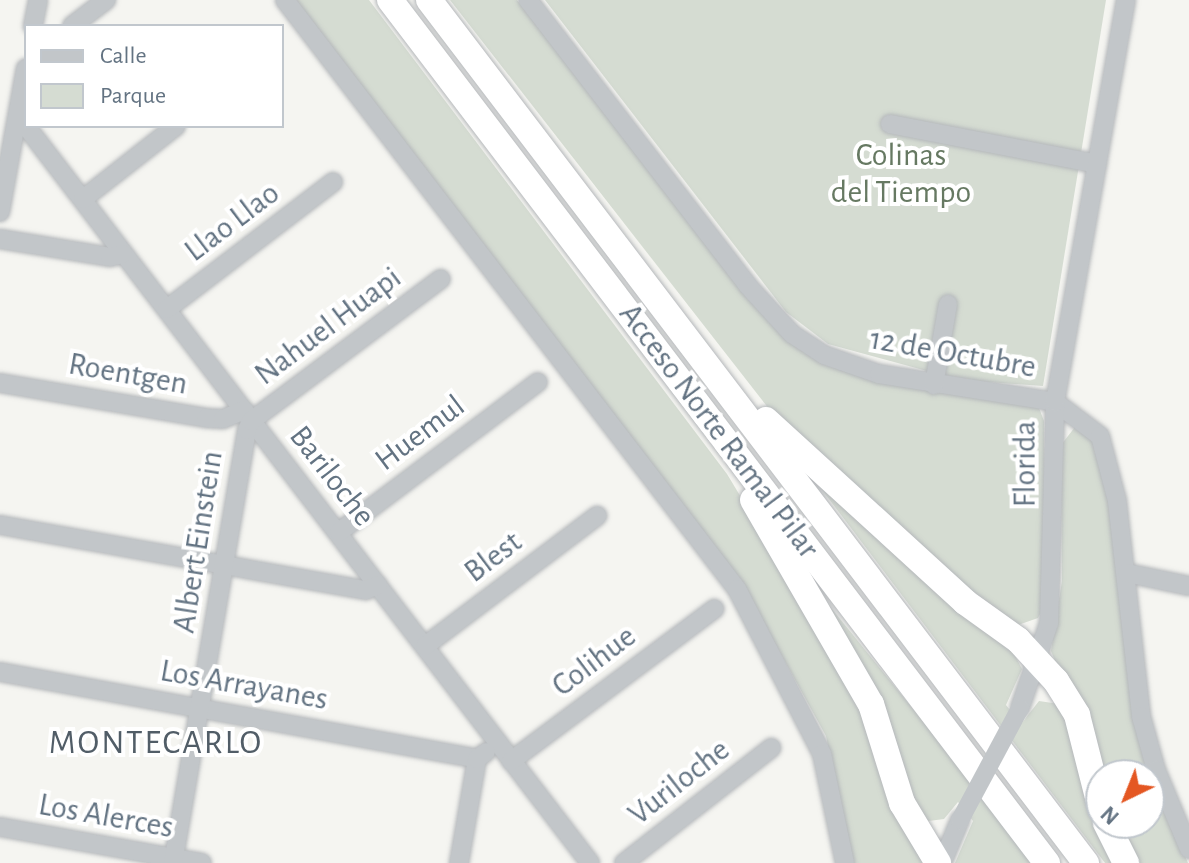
<!DOCTYPE html>
<style>
body{margin:0}
#map{position:relative;width:1189px;height:863px;overflow:hidden;background:#f5f5f1;font-family:"Alegreya Sans",sans-serif}
div>[style]{position:absolute}
[style*='--x']{left:calc(var(--x)*1px);top:calc(var(--y)*1px);width:calc(var(--w)*1px);rotate:calc(var(--a)*1deg)}
.green>*{inset:0;background:#d5dcd2}
.roads{filter:drop-shadow(0 0 2px #b5b8bb) drop-shadow(0 0 2px #b5b8bb)}
.minor>*{height:18px;margin:-9px;padding:0 9px;transform-origin:9px;border-radius:9px;background:#c2c6c9}
.highway>*{height:26px;margin:-13px;padding:0 13px;transform-origin:13px;border-radius:13px;background:#fff}
.minor-bridge>*{height:18px;margin:-9px;padding:0 9px;transform-origin:9px;border-radius:9px;background:#c2c6c9}
span{translate:-50% -50%;white-space:nowrap;text-align:center;line-height:1.15;-webkit-text-stroke:8px #fff;paint-order:stroke}
.park-label{font-size:32px;color:#667962}
.street-label{font-size:32px;color:#637382}
.neighbourhood-label{font-size:34px;color:#515d67;letter-spacing:2px}
.legend{position:absolute;left:24px;top:24px;width:260px;height:104px;box-sizing:border-box;background:#fff;border:2px solid #c1c7cd;margin:0;padding:10px 14px;list-style:none;font-size:24px;color:#637382}
.legend li{display:flex;align-items:center;gap:16px;height:40px}
.legend b{width:40px;border:2px solid #c1c7cd}
.north{position:absolute;left:1085px;top:759px;width:80px;height:80px;box-sizing:border-box;background:#fff;border:2px solid #c1c7cd;border-radius:50%;rotate:223deg;font-size:22px;font-weight:700;line-height:32px;text-align:center;color:#637382}
.north::after{content:'';display:block;margin:auto;width:28px;height:36px;background:#e45722;clip-path:polygon(50% 0,100% 100%,50% 72%,0 100%)}
</style>
<div id="map">
<div class="green">
<div style="clip-path:polygon(292px 0,369px 0,727px 474px,858px 692px,898px 820px,923px 863px,851px 863px,826px 736px,740px 580px)"></div>
<div style="clip-path:polygon(450px 0,517px 0,759px 311px,886px 383px,1039px 408px,1044px 421px,1045px 605px,1038px 618px,1018px 625px,964px 593px,769px 409px)"></div>
<div style="clip-path:polygon(545px 0,1106px 0,1043px 386px,960px 380px,828px 344px,786px 312px)"></div>
<div style="clip-path:polygon(1075px 427px,1091px 437px,1109px 491px,1146px 766px,1188px 863px,1134px 863px,1114px 823px,1149px 823px,1149px 775px,1101px 775px,1051px 651px,1062px 581px,1061px 445px)"></div>
<div style="clip-path:polygon(807px 470px,1011px 648px,1022px 669px,1006px 705px,1021px 724px,1039px 701px,1059px 704px,1119px 863px,1105px 863px)"></div>
<div style="clip-path:polygon(823px 598px,969px 778px,1031px 863px,955px 863px,973px 821px,958px 802px,944px 819px,921px 822px)"></div>
</div>
<div class="roads">
<div class="minor">
<div style="--x:285;--y:0;--w:742;--a:52.5"></div>
<div style="--x:737;--y:589;--w:186;--a:62.7"></div>
<div style="--x:822;--y:754;--w:111;--a:78.1"></div>
<div style="--x:528;--y:0;--w:361;--a:52.4"></div>
<div style="--x:748;--y:286;--w:65;--a:47.5"></div>
<div style="--x:792;--y:334;--w:38;--a:33"></div>
<div style="--x:824;--y:355;--w:58;--a:19.1"></div>
<div style="--x:879;--y:374;--w:178;--a:9"></div>
<div style="--x:1055;--y:402;--w:56;--a:37.1"></div>
<div style="--x:1100;--y:436;--w:67;--a:75.3"></div>
<div style="--x:1117;--y:501;--w:216;--a:83.6"></div>
<div style="--x:1141;--y:716;--w:56;--a:74.5"></div>
<div style="--x:1156;--y:770;--w:86;--a:67.3"></div>
<div style="--x:33;--y:26;--w:26;--a:-79"></div>
<div style="--x:72;--y:26;--w:43;--a:-37.4"></div>
<div style="--x:890;--y:124;--w:211;--a:10.9"></div>
<div style="--x:26;--y:126;--w:928;--a:52.57"></div>
<div style="--x:83;--y:199;--w:118;--a:-38.1"></div>
<div style="--x:0;--y:212;--w:146;--a:-79.8"></div>
<div style="--x:0;--y:239;--w:111;--a:9.3"></div>
<div style="--x:110;--y:257;--w:13;--a:-13"></div>
<div style="--x:167;--y:309;--w:209;--a:-37.4"></div>
<div style="--x:0;--y:383;--w:209;--a:9.6"></div>
<div style="--x:206;--y:418;--w:17;--a:3"></div>
<div style="--x:223;--y:419;--w:23;--a:-23"></div>
<div style="--x:934;--y:385;--w:82;--a:-80.2"></div>
<div style="--x:0;--y:525;--w:372;--a:10.1"></div>
<div style="--x:366;--y:590;--w:13;--a:-23"></div>
<div style="--x:339;--y:532;--w:249;--a:-37"></div>
<div style="--x:1127;--y:573;--w:63;--a:11.8"></div>
<div style="--x:425;--y:646;--w:216;--a:-37.1"></div>
<div style="--x:0;--y:672;--w:485;--a:10.3"></div>
<div style="--x:1020;--y:708;--w:90;--a:-71.2"></div>
<div style="--x:1049;--y:623;--w:221;--a:-88.4"></div>
<div style="--x:1055;--y:402;--w:408;--a:-80"></div>
<div style="--x:511;--y:761;--w:254;--a:-36.8"></div>
<div style="--x:0;--y:827;--w:205;--a:10.1"></div>
<div style="--x:173;--y:863;--w:439;--a:-80.3"></div>
<div style="--x:247;--y:430;--w:10;--a:-66"></div>
<div style="--x:251;--y:421;--w:237;--a:-36.8"></div>
<div style="--x:459;--y:863;--w:106;--a:-80.2"></div>
<div style="--x:477;--y:759;--w:11;--a:-38"></div>
<div style="--x:624;--y:863;--w:187;--a:-38"></div>
<div style="--x:942;--y:863;--w:47;--a:-67.3"></div>
</div>
<div class="highway">
<div style="--x:390;--y:0;--w:1085;--a:52.72"></div>
<div style="--x:429;--y:0;--w:1085;--a:52.72"></div>
<div style="--x:766;--y:420;--w:270;--a:42.4"></div>
<div style="--x:965;--y:602;--w:65;--a:35.6"></div>
<div style="--x:1018;--y:640;--w:56;--a:47.2"></div>
<div style="--x:1056;--y:681;--w:40;--a:58"></div>
<div style="--x:1077;--y:715;--w:97;--a:75.7"></div>
<div style="--x:753;--y:500;--w:236;--a:60"></div>
<div style="--x:871;--y:704;--w:104;--a:72.6"></div>
<div style="--x:902;--y:803;--w:70;--a:59"></div>
<div style="--x:1106;--y:823;--w:45;--a:63.4"></div>
</div>
</div>
<div class="minor-bridge">
<div style="--x:960;--y:820;--w:127;--a:-61.8"></div>
</div>
<div class="park-label">
<span style="left:901px;top:174px">Colinas<br>del Tiempo</span>
</div>
<div class="street-label">
<span style="left:232px;top:222px;rotate:-37deg">Llao Llao</span>
<span style="left:328px;top:326px;rotate:-37deg">Nahuel Huapi</span>
<span style="left:953px;top:353px;rotate:10deg">12 de Octubre</span>
<span style="left:128px;top:374px;rotate:10deg">Roentgen</span>
<span style="left:719px;top:431px;rotate:53deg">Acceso Norte Ramal Pilar</span>
<span style="left:420px;top:433px;rotate:-37deg">Huemul</span>
<span style="left:1025px;top:464px;rotate:-90deg">Florida</span>
<span style="left:332px;top:476px;rotate:52deg">Bariloche</span>
<span style="left:198px;top:542px;rotate:-81deg">Albert Einstein</span>
<span style="left:493px;top:557px;rotate:-37deg">Blest</span>
<span style="left:594px;top:661px;rotate:-37deg">Colihue</span>
<span style="left:244px;top:685px;rotate:10deg">Los Arrayanes</span>
<span style="left:679px;top:782px;rotate:-38deg">Vuriloche</span>
<span style="left:106px;top:816px;rotate:10deg">Los Alerces</span>
</div>
<div class="neighbourhood-label">
<span style="left:156px;top:744px">MONTECARLO</span>
</div>
<ul class="legend">
<li><b style="height:10px;background:#c2c6c9"></b>Calle</li>
<li><b style="height:22px;background:#d5dcd2"></b>Parque</li>
</ul>
<div class="north">N</div>
</div>
